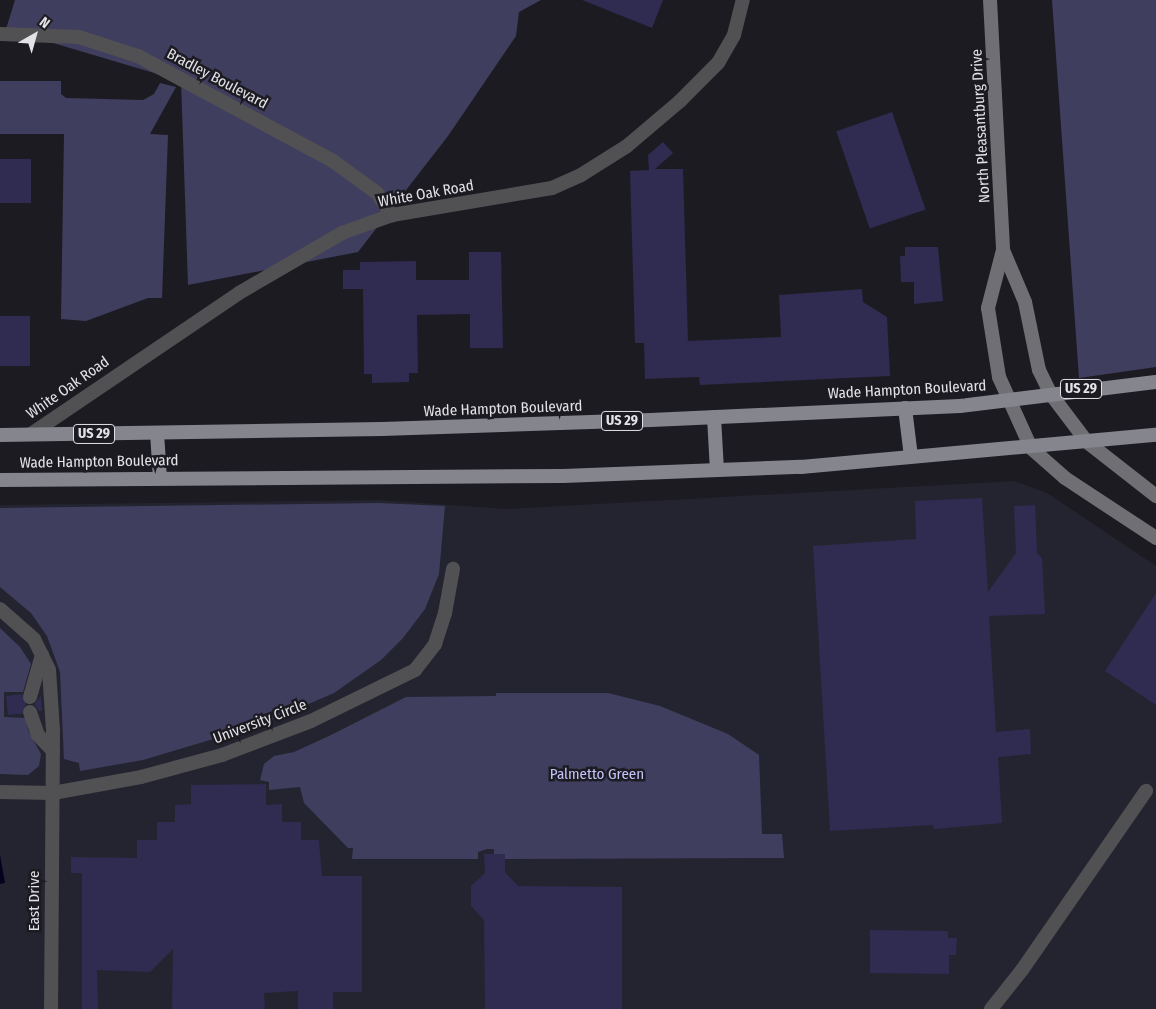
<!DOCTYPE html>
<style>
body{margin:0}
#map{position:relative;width:1156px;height:1009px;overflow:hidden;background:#1c1b22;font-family:"Fira Sans Condensed",sans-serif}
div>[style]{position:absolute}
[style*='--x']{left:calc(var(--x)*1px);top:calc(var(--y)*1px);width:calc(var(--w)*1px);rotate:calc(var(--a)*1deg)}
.built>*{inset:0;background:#242430}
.green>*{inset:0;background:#403e5e}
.water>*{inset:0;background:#070120}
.building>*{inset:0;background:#2f2b51;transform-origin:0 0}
.minor>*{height:14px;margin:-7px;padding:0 7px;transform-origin:7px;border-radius:7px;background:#515154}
.secondary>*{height:14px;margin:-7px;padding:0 7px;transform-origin:7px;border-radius:7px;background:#6f6f74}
.primary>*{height:14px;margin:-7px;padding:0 7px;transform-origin:7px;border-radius:7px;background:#85858d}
span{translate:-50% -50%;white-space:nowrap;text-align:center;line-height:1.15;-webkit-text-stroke:5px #1c1b22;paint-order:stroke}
.shield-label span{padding:1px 4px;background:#1c1b22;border:1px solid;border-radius:4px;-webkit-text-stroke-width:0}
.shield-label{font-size:14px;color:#e2e2e7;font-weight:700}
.street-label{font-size:15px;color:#e2e2e7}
.park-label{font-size:15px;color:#c5c3fb}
.north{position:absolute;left:10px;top:10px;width:50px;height:50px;-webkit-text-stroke:4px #1c1b22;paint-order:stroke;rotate:38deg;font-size:14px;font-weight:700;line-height:20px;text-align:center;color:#e2e2e7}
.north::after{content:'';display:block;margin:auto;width:18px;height:22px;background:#e2e2e7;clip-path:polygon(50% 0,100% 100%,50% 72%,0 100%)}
</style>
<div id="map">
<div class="built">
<div style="clip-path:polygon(1014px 481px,1047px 493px,1156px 566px,1156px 1009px,0 1009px,0 505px,380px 500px,507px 509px)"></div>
</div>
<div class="green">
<div style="clip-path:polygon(15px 0,541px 0,519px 12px,516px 36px,448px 136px,358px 252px,188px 285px,181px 81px,6px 29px)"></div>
<div style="clip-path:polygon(1052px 0,1156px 0,1156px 367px,1079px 378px)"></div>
<div style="clip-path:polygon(0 81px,61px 81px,61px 94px,66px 98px,143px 100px,154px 94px,160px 83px,176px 87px,150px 134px,168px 135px,162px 298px,148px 298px,86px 321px,61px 319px,64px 134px,0 134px)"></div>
<div style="clip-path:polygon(379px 503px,445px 506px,439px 574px,425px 609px,403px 638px,381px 660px,334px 693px,260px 725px,143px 760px,80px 771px,79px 763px,64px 759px,60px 672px,47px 636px,31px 613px,0 587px,0 508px)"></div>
<div style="clip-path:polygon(0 628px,20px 647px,31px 664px,23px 692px,4px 692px,4px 717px,26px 718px,28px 730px,41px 754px,39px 766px,28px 775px,0 774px)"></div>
<div style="clip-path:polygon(496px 693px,608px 693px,660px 706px,728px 734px,759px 755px,762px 834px,782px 834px,784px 858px,505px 859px,504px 854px,494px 854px,494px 849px,487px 849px,478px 852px,478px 859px,352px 859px,353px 848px,348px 848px,304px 803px,300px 787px,269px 790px,269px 782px,260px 780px,264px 764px,274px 756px,294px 752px,329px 736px,406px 697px,496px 696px)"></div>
</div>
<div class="water">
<div style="clip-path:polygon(0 855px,5px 883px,0 884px)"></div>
</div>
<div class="building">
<div style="clip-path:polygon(582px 0,663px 0,652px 28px)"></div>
<div style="left:892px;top:112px;width:103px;height:59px;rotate:71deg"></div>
<div style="clip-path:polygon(663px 142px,673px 153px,655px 169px,683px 169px,688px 341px,781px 337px,779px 295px,862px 289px,863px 302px,887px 317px,890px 376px,700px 385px,699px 377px,645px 379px,644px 343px,635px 343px,630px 171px,649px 170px,648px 155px)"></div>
<div style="left:0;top:159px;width:31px;height:44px"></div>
<div style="clip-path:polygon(905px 247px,938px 247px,943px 301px,914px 304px,914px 282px,901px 282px,900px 256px,905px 256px)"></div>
<div style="clip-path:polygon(469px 252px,501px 252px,503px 348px,470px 348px,470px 314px,417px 315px,418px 373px,409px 373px,409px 382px,372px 383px,372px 374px,364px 374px,363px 289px,343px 289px,343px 270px,360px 270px,360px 262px,416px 261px,416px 280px,469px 280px)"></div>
<div style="left:0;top:316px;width:30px;height:50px"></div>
<div style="clip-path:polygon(982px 498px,988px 592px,1016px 553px,1014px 506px,1035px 505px,1037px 553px,1042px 558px,1045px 614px,989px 616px,996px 732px,1030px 729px,1031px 754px,998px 757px,1002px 823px,934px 829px,933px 825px,830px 831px,813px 546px,916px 539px,915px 501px)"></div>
<div style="clip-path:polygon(1156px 593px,1156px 705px,1105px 671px)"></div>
<div style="clip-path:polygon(22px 694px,26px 704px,22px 714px,8px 715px,6px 696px)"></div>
<div style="clip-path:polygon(41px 696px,42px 711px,39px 711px,34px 704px)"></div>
<div style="clip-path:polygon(266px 784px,266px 805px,282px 804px,282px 822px,301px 822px,301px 840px,319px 840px,322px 876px,362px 876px,362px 992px,333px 992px,333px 1009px,298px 1009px,298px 991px,264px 993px,265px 1009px,172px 1009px,173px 949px,150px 972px,97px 970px,98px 1009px,82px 1009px,82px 873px,71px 873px,71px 857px,137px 858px,137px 840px,157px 840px,157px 822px,175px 822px,175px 805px,191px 804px,191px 785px)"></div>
<div style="clip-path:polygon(484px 854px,505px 854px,505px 872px,518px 886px,622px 887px,622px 1009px,485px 1009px,484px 920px,471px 906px,471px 886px,485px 873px)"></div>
<div style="clip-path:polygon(870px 930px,948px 931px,948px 938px,957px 938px,956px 955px,949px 955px,949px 974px,870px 973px)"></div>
</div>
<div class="minor">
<div style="--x:0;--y:34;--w:79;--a:2.2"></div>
<div style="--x:79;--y:37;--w:62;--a:17.9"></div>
<div style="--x:138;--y:56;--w:221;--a:28.3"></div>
<div style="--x:333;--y:161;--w:54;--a:36"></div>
<div style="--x:377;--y:193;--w:27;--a:56"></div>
<div style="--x:31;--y:434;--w:251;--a:-34.1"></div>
<div style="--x:239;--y:293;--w:119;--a:-30.2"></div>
<div style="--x:342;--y:233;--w:53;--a:-19.8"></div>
<div style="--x:392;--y:215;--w:162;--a:-9.6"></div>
<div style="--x:552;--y:188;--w:32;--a:-24"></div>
<div style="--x:581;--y:175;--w:54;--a:-32.2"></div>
<div style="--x:627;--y:146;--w:70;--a:-40.3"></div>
<div style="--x:680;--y:101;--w:54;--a:-45"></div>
<div style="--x:718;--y:63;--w:32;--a:-60"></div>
<div style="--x:734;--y:35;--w:36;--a:-76"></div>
<div style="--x:0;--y:609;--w:45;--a:41.4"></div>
<div style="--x:34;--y:639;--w:34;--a:64"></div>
<div style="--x:49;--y:670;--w:60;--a:86.2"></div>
<div style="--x:53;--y:730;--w:279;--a:90.4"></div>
<div style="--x:30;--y:697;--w:44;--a:-74.1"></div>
<div style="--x:30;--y:712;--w:24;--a:71"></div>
<div style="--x:38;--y:735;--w:22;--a:47"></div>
<div style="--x:0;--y:792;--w:53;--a:1.1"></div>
<div style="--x:53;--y:793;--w:89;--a:-10.3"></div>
<div style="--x:141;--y:777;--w:84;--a:-15.2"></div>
<div style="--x:222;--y:755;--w:95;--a:-20.9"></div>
<div style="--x:311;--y:721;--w:116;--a:-26.1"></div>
<div style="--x:415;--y:670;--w:33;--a:-52"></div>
<div style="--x:435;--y:644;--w:33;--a:-72"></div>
<div style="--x:445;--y:613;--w:45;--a:-79.7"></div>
<div style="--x:991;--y:1009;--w:50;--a:-51.5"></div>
<div style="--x:1022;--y:970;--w:218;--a:-55.3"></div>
</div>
<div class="secondary">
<div style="--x:990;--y:0;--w:250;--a:87"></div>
<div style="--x:1003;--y:250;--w:60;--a:104.5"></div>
<div style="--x:988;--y:308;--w:70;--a:80.9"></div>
<div style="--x:999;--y:377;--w:78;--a:65.7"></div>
<div style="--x:1031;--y:448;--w:45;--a:41.4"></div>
<div style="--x:1065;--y:478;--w:109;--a:33.4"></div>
<div style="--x:1003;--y:250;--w:56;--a:67.1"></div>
<div style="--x:1025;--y:302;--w:69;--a:78.4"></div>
<div style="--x:1039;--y:370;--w:25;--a:64"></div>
<div style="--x:1050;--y:393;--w:61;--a:52.9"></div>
<div style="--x:1087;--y:442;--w:88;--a:38"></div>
</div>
<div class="primary">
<div style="--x:905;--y:408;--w:49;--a:83"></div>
<div style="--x:714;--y:417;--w:53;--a:86.8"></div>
<div style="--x:157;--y:433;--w:45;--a:86.2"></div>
<div style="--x:0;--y:435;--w:382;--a:-0.9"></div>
<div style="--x:382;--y:429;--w:269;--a:-1.9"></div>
<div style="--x:651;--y:420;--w:309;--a:-2.6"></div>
<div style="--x:960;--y:406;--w:197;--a:-7"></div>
<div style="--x:0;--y:480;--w:563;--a:-0.41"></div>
<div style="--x:563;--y:476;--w:238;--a:-2.2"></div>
<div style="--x:801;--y:467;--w:356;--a:-5.2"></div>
</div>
<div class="shield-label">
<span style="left:1081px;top:389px">US 29</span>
<span style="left:622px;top:421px">US 29</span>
<span style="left:94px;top:434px">US 29</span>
</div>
<div class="street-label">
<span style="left:217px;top:79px;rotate:28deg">Bradley Boulevard</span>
<span style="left:981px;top:126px;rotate:-93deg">North Pleasantburg Drive</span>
<span style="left:426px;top:194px;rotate:-10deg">White Oak Road</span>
<span style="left:68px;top:388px;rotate:-35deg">White Oak Road</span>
<span style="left:907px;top:390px;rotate:-3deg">Wade Hampton Boulevard</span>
<span style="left:503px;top:409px;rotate:-2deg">Wade Hampton Boulevard</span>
<span style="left:99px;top:462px;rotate:-1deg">Wade Hampton Boulevard</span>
<span style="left:260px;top:722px;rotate:-21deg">University Circle</span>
<span style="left:35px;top:901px;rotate:-90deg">East Drive</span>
</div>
<div class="park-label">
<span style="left:597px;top:775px">Palmetto Green</span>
</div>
<div class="north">N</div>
</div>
